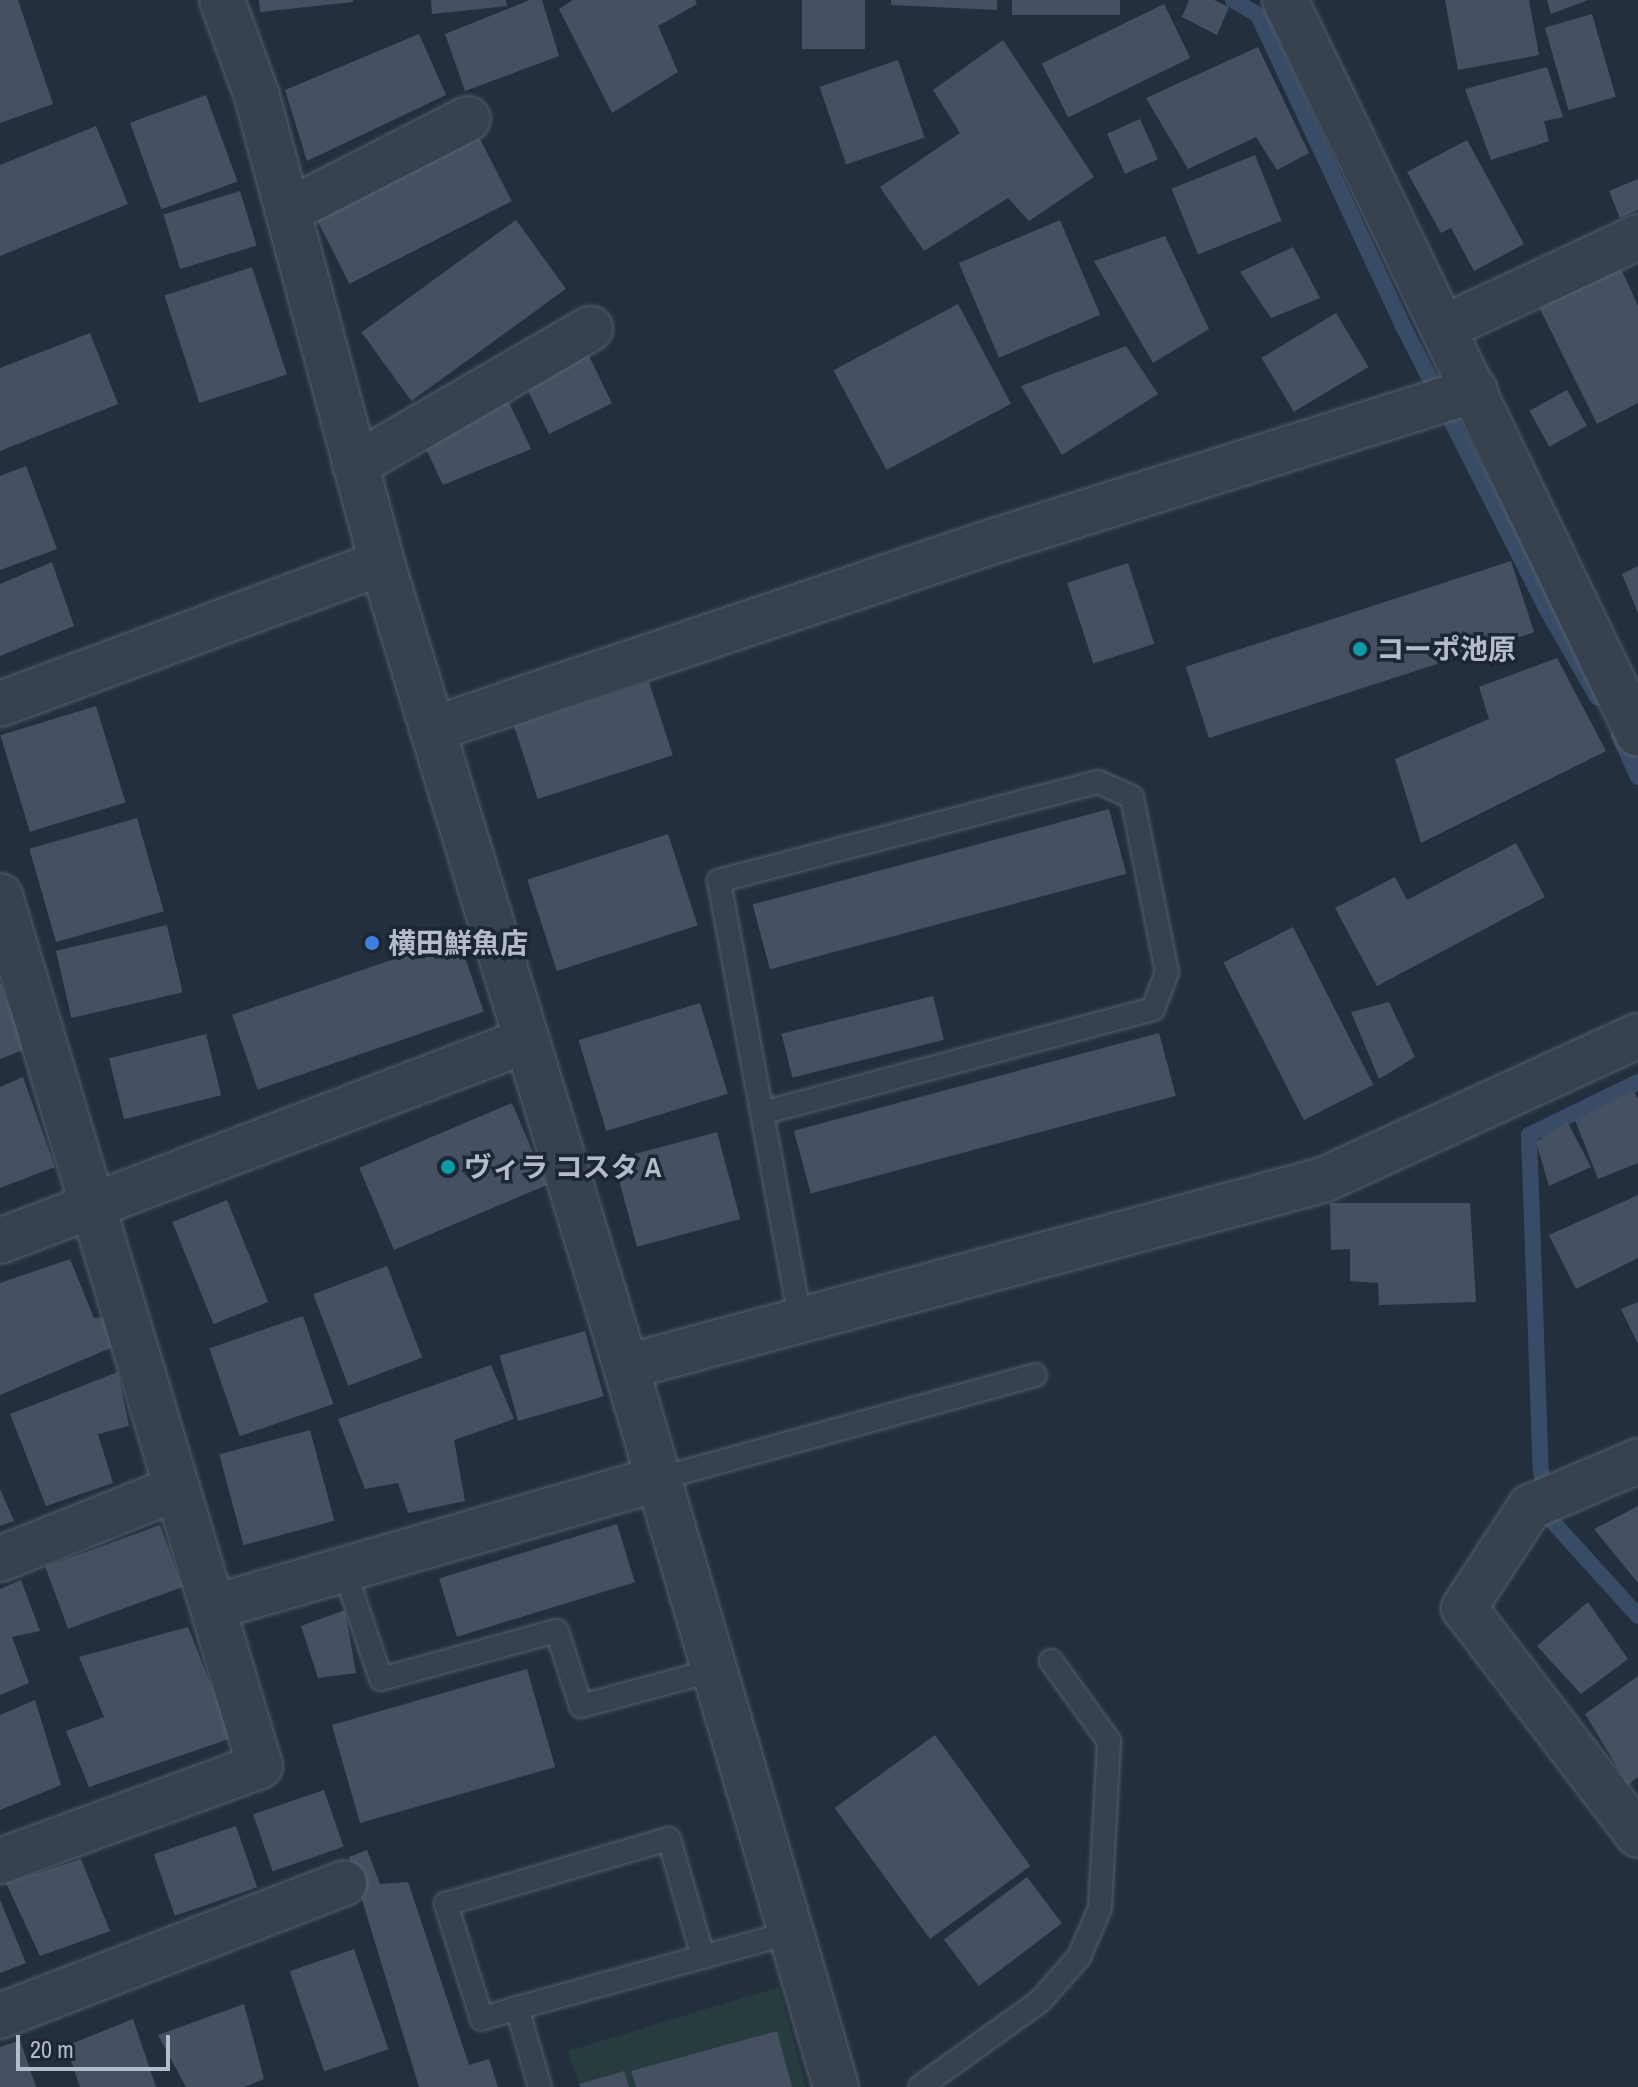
<!DOCTYPE html>
<meta charset="utf-8">
<style>
body{margin:0}
#map{position:relative;width:1638px;height:2087px;overflow:hidden;background:#242f3e;font-family:"Archivo Narrow","Noto Sans JP",sans-serif}
div>[style]{position:absolute}
[style*='--x']{left:calc(var(--x)*1px);top:calc(var(--y)*1px);width:calc(var(--w)*1px);rotate:calc(var(--a)*1deg)}
.green>*{inset:0;background:#263c3f}
.stream>*{height:16px;margin:-8px;padding:0 8px;transform-origin:8px;border-radius:8px;background:#394c67}
.building>*{inset:0;background:#455162;transform-origin:0 0}
.roads{filter:drop-shadow(0 0 2px #565f6c) drop-shadow(0 0 2px #565f6c)}
.service>*{height:22px;margin:-11px;padding:0 11px;transform-origin:11px;border-radius:11px;background:#38414e}
.minor>*{height:44px;margin:-22px;padding:0 22px;transform-origin:22px;border-radius:22px;background:#38414e}
.tertiary>*{height:44px;margin:-22px;padding:0 22px;transform-origin:22px;border-radius:22px;background:#38414e}
.dots>*{width:22px;height:22px;translate:-50% -50%;box-sizing:border-box;border:4px solid #1d2633;border-radius:50%}
span{translate:-50% -50%;white-space:nowrap;text-align:center;line-height:1.15;-webkit-text-stroke:7px #1d2633;paint-order:stroke}
.poi-label{font-size:28px;color:#b4bcc9;font-weight:700}
.left{translate:0 -50%;text-align:left}
.scale{position:absolute;left:16px;top:2035px;width:154px;height:36px;box-sizing:border-box;border:4px solid #b4bcc9;border-top:0;padding-left:10px;font-size:24px;line-height:28px;white-space:nowrap;color:#b4bcc9;-webkit-text-stroke:6px #1d2633;paint-order:stroke}
</style>
<div id="map">
<div class="green">
<div style="clip-path:polygon(779px 1987px,806px 2087px,580px 2087px,568px 2051px)"></div>
</div>
<div class="stream">
<div style="--x:1233;--y:0;--w:29;--a:31"></div>
<div style="--x:1258;--y:15;--w:341;--a:65"></div>
<div style="--x:1402;--y:324;--w:318;--a:63.1"></div>
<div style="--x:1546;--y:608;--w:103;--a:60.2"></div>
<div style="--x:1619;--y:735;--w:46;--a:65.7"></div>
<div style="--x:1638;--y:1082;--w:121;--a:154.1"></div>
<div style="--x:1529;--y:1135;--w:336;--a:88"></div>
<div style="--x:1541;--y:1471;--w:51;--a:77.6"></div>
<div style="--x:1552;--y:1521;--w:128;--a:47.8"></div>
</div>
<div class="building">
<div style="clip-path:polygon(0 0,18px 0,53px 104px,0 123px)"></div>
<div style="clip-path:polygon(259px 0,353px 0,353px 2px,260px 12px)"></div>
<div style="clip-path:polygon(431px 0,506px 0,507px 6px,432px 14px)"></div>
<div style="clip-path:polygon(530px 0,542px 0,559px 56px,465px 91px,445px 34px)"></div>
<div style="clip-path:polygon(573px 0,695px 0,697px 4px,658px 26px,678px 72px,612px 113px,559px 9px)"></div>
<div style="left:802px;top:0;width:63px;height:49px"></div>
<div style="clip-path:polygon(891px 0,997px 0,997px 10px,891px 5px)"></div>
<div style="left:1012px;top:0;width:108px;height:15px"></div>
<div style="clip-path:polygon(1189px 0,1214px 0,1229px 7px,1217px 35px,1182px 17px)"></div>
<div style="clip-path:polygon(1445px 0,1529px 0,1539px 55px,1458px 70px)"></div>
<div style="clip-path:polygon(1547px 0,1588px 0,1551px 14px)"></div>
<div style="left:1164px;top:4px;width:60px;height:136px;rotate:64deg"></div>
<div style="left:1592px;top:14px;width:86px;height:49px;rotate:74deg"></div>
<div style="clip-path:polygon(419px 34px,446px 95px,307px 161px,285px 90px)"></div>
<div style="clip-path:polygon(1003px 40px,1094px 177px,1029px 221px,1008px 198px,924px 251px,880px 187px,960px 133px,933px 90px)"></div>
<div style="clip-path:polygon(1258px 47px,1309px 153px,1277px 170px,1256px 137px,1188px 169px,1146px 98px)"></div>
<div style="left:898px;top:60px;width:82px;height:83px;rotate:71deg"></div>
<div style="clip-path:polygon(1547px 67px,1563px 117px,1544px 121px,1549px 141px,1491px 160px,1465px 89px)"></div>
<div style="left:206px;top:95px;width:92px;height:81px;rotate:70deg"></div>
<div style="left:1140px;top:119px;width:44px;height:36px;rotate:66deg"></div>
<div style="clip-path:polygon(96px 126px,128px 204px,0 256px,0 165px)"></div>
<div style="left:479px;top:137px;width:72px;height:182px;rotate:63deg"></div>
<div style="clip-path:polygon(1467px 140px,1524px 244px,1474px 271px,1451px 228px,1441px 233px,1407px 172px)"></div>
<div style="left:1255px;top:155px;width:71px;height:90px;rotate:68deg"></div>
<div style="clip-path:polygon(1638px 179px,1638px 210px,1620px 218px,1609px 191px)"></div>
<div style="left:240px;top:191px;width:57px;height:80px;rotate:73deg"></div>
<div style="left:516px;top:220px;width:85px;height:191px;rotate:54deg"></div>
<div style="left:1060px;top:220px;width:103px;height:110px;rotate:67deg"></div>
<div style="clip-path:polygon(1165px 236px,1209px 329px,1153px 363px,1094px 261px)"></div>
<div style="clip-path:polygon(1293px 247px,1320px 298px,1271px 318px,1240px 272px)"></div>
<div style="clip-path:polygon(1619px 264px,1638px 306px,1638px 403px,1597px 424px,1536px 301px)"></div>
<div style="left:252px;top:267px;width:113px;height:92px;rotate:72deg"></div>
<div style="left:958px;top:304px;width:113px;height:141px;rotate:62deg"></div>
<div style="left:1336px;top:313px;width:63px;height:87px;rotate:59deg"></div>
<div style="clip-path:polygon(90px 333px,118px 404px,0 451px,0 368px)"></div>
<div style="clip-path:polygon(1126px 346px,1158px 394px,1062px 455px,1021px 386px)"></div>
<div style="left:587px;top:352px;width:57px;height:70px;rotate:64deg"></div>
<div style="left:1567px;top:390px;width:41px;height:43px;rotate:61deg"></div>
<div style="clip-path:polygon(507px 398px,531px 449px,443px 485px,426px 449px)"></div>
<div style="clip-path:polygon(26px 466px,57px 549px,0 570px,0 476px)"></div>
<div style="left:1511px;top:561px;width:75px;height:342px;rotate:72deg"></div>
<div style="clip-path:polygon(52px 562px,74px 626px,0 656px,0 584px)"></div>
<div style="left:1128px;top:563px;width:85px;height:64px;rotate:72deg"></div>
<div style="clip-path:polygon(1638px 566px,1638px 613px,1622px 574px)"></div>
<div style="clip-path:polygon(1557px 658px,1606px 751px,1421px 843px,1395px 759px,1489px 719px,1479px 687px)"></div>
<div style="left:649px;top:682px;width:77px;height:142px;rotate:72deg"></div>
<div style="left:96px;top:706px;width:101px;height:100px;rotate:73deg"></div>
<div style="left:1109px;top:809px;width:67px;height:369px;rotate:75deg"></div>
<div style="left:137px;top:818px;width:97px;height:112px;rotate:74deg"></div>
<div style="left:668px;top:834px;width:96px;height:148px;rotate:72deg"></div>
<div style="clip-path:polygon(1516px 843px,1545px 897px,1377px 986px,1335px 908px,1395px 877px,1407px 900px)"></div>
<div style="left:167px;top:925px;width:69px;height:114px;rotate:77deg"></div>
<div style="left:1293px;top:927px;width:177px;height:78px;rotate:63deg"></div>
<div style="left:458px;top:937px;width:79px;height:239px;rotate:71deg"></div>
<div style="clip-path:polygon(0 982px,26px 1049px,0 1059px)"></div>
<div style="left:933px;top:996px;width:45px;height:156px;rotate:76deg"></div>
<div style="clip-path:polygon(1389px 1002px,1415px 1057px,1379px 1079px,1351px 1012px)"></div>
<div style="left:700px;top:1003px;width:95px;height:127px;rotate:73deg"></div>
<div style="left:1159px;top:1033px;width:65px;height:378px;rotate:75deg"></div>
<div style="left:206px;top:1034px;width:63px;height:100px;rotate:76deg"></div>
<div style="clip-path:polygon(23px 1077px,55px 1167px,0 1188px,0 1087px)"></div>
<div style="clip-path:polygon(1633px 1090px,1638px 1099px,1638px 1163px,1598px 1179px,1575px 1120px)"></div>
<div style="left:512px;top:1103px;width:89px;height:166px;rotate:67deg"></div>
<div style="clip-path:polygon(1567px 1121px,1591px 1167px,1549px 1186px,1536px 1142px)"></div>
<div style="left:717px;top:1132px;width:90px;height:107px;rotate:75deg"></div>
<div style="clip-path:polygon(1638px 1195px,1638px 1258px,1576px 1289px,1549px 1235px)"></div>
<div style="left:227px;top:1200px;width:110px;height:59px;rotate:68deg"></div>
<div style="clip-path:polygon(1330px 1203px,1470px 1203px,1476px 1302px,1379px 1305px,1378px 1283px,1350px 1281px,1350px 1249px,1331px 1250px)"></div>
<div style="clip-path:polygon(70px 1259px,94px 1318px,104px 1317px,113px 1347px,0 1395px,0 1283px)"></div>
<div style="left:387px;top:1266px;width:98px;height:79px;rotate:69deg"></div>
<div style="clip-path:polygon(1638px 1302px,1638px 1344px,1621px 1309px)"></div>
<div style="left:303px;top:1316px;width:93px;height:99px;rotate:71deg"></div>
<div style="left:585px;top:1331px;width:68px;height:89px;rotate:74deg"></div>
<div style="clip-path:polygon(491px 1365px,514px 1419px,454px 1440px,465px 1501px,408px 1513px,398px 1483px,365px 1489px,338px 1419px)"></div>
<div style="clip-path:polygon(118px 1372px,129px 1426px,98px 1434px,113px 1483px,46px 1506px,10px 1414px)"></div>
<div style="left:310px;top:1430px;width:94px;height:94px;rotate:75deg"></div>
<div style="clip-path:polygon(0 1489px,14px 1521px,0 1526px)"></div>
<div style="clip-path:polygon(1638px 1506px,1638px 1583px,1594px 1529px)"></div>
<div style="left:617px;top:1524px;width:61px;height:186px;rotate:73deg"></div>
<div style="left:160px;top:1525px;width:66px;height:122px;rotate:70deg"></div>
<div style="clip-path:polygon(21px 1580px,40px 1631px,12px 1637px,29px 1683px,0 1695px,0 1589px)"></div>
<div style="clip-path:polygon(1588px 1602px,1628px 1659px,1581px 1694px,1537px 1646px)"></div>
<div style="clip-path:polygon(345px 1610px,356px 1673px,318px 1678px,301px 1626px)"></div>
<div style="clip-path:polygon(188px 1627px,232px 1738px,89px 1787px,66px 1731px,104px 1717px,79px 1657px)"></div>
<div style="left:527px;top:1669px;width:102px;height:203px;rotate:74deg"></div>
<div style="clip-path:polygon(1638px 1676px,1638px 1777px,1628px 1785px,1585px 1714px)"></div>
<div style="clip-path:polygon(35px 1700px,61px 1785px,0 1810px,0 1715px)"></div>
<div style="left:935px;top:1735px;width:162px;height:124px;rotate:54deg"></div>
<div style="left:324px;top:1790px;width:60px;height:75px;rotate:71deg"></div>
<div style="left:236px;top:1826px;width:65px;height:87px;rotate:71deg"></div>
<div style="clip-path:polygon(367px 1850px,380px 1884px,408px 1882px,469px 2065px,489px 2059px,498px 2087px,419px 2087px,349px 1857px)"></div>
<div style="clip-path:polygon(81px 1859px,110px 1931px,40px 1956px,6px 1883px)"></div>
<div style="left:1027px;top:1877px;width:58px;height:104px;rotate:53deg"></div>
<div style="clip-path:polygon(0 1900px,26px 1963px,0 1973px)"></div>
<div style="left:354px;top:1949px;width:106px;height:68px;rotate:71deg"></div>
<div style="clip-path:polygon(244px 2004px,264px 2079px,244px 2087px,186px 2087px,158px 2035px)"></div>
<div style="clip-path:polygon(133px 2019px,156px 2087px,80px 2087px,66px 2046px)"></div>
<div style="clip-path:polygon(777px 2031px,792px 2087px,636px 2087px,631px 2071px)"></div>
<div style="clip-path:polygon(20px 2040px,36px 2087px,0 2087px,0 2047px)"></div>
<div style="clip-path:polygon(624px 2071px,629px 2087px,580px 2087px,579px 2084px)"></div>
</div>
<div class="roads">
<div class="service">
<div style="--x:762;--y:1113;--w:405;--a:-14.9"></div>
<div style="--x:1153;--y:1009;--w:40;--a:-69"></div>
<div style="--x:1167;--y:972;--w:178;--a:-101.3"></div>
<div style="--x:1132;--y:797;--w:37;--a:-156"></div>
<div style="--x:1098;--y:782;--w:392;--a:165.4"></div>
<div style="--x:719;--y:881;--w:450;--a:79.5"></div>
<div style="--x:658;--y:1479;--w:391;--a:-15.4"></div>
<div style="--x:344;--y:1569;--w:116;--a:71.4"></div>
<div style="--x:381;--y:1679;--w:182;--a:-15.3"></div>
<div style="--x:557;--y:1631;--w:79;--a:72.3"></div>
<div style="--x:581;--y:1706;--w:136;--a:-15"></div>
<div style="--x:517;--y:2008;--w:37;--a:163"></div>
<div style="--x:482;--y:2019;--w:121;--a:-107.4"></div>
<div style="--x:446;--y:1904;--w:232;--a:-16.3"></div>
<div style="--x:669;--y:1839;--w:123;--a:73.9"></div>
<div style="--x:540;--y:2087;--w:82;--a:-106.2"></div>
<div style="--x:517;--y:2008;--w:283;--a:-15.4"></div>
<div style="--x:920;--y:2087;--w:148;--a:-35.6"></div>
<div style="--x:1040;--y:2001;--w:59;--a:-48.4"></div>
<div style="--x:1079;--y:1957;--w:53;--a:-66.8"></div>
<div style="--x:1100;--y:1908;--w:167;--a:-86.9"></div>
<div style="--x:1109;--y:1741;--w:99;--a:-125.9"></div>
</div>
<div class="minor">
<div style="--x:1285;--y:0;--w:814;--a:64.32"></div>
<div style="--x:288;--y:211;--w:202;--a:-27.1"></div>
<div style="--x:1445;--y:327;--w:213;--a:-25"></div>
<div style="--x:355;--y:465;--w:272;--a:-30.1"></div>
<div style="--x:0;--y:704;--w:407;--a:-20.3"></div>
<div style="--x:433;--y:729;--w:589;--a:-18.53"></div>
<div style="--x:991;--y:542;--w:507;--a:-17.43"></div>
<div style="--x:0;--y:896;--w:908;--a:73.36"></div>
<div style="--x:260;--y:1766;--w:277;--a:159.9"></div>
<div style="--x:0;--y:1241;--w:562;--a:-20.85"></div>
<div style="--x:626;--y:1367;--w:722;--a:-15.02"></div>
<div style="--x:1323;--y:1180;--w:346;--a:-24.6"></div>
<div style="--x:1638;--y:1461;--w:117;--a:156.9"></div>
<div style="--x:1530;--y:1507;--w:121;--a:123.2"></div>
<div style="--x:1464;--y:1608;--w:286;--a:52.5"></div>
<div style="--x:0;--y:1559;--w:188;--a:-21.8"></div>
<div style="--x:214;--y:1607;--w:462;--a:-16.1"></div>
<div style="--x:0;--y:2016;--w:369;--a:-21.1"></div>
</div>
<div class="tertiary">
<div style="--x:222;--y:0;--w:102;--a:70"></div>
<div style="--x:257;--y:96;--w:483;--a:75"></div>
<div style="--x:382;--y:563;--w:840;--a:73.12"></div>
<div style="--x:626;--y:1367;--w:750;--a:73.74"></div>
</div>
</div>
<div class="dots">
<div style="left:1360px;top:649px;background:#0f9aa8"></div>
<div style="left:372px;top:943px;background:#3f7fe0"></div>
<div style="left:448px;top:1167px;background:#0f9aa8"></div>
</div>
<div class="poi-label">
<span class="left" style="left:1376px;top:649px">コーポ池原</span>
<span class="left" style="left:388px;top:943px">横田鮮魚店</span>
<span class="left" style="left:464px;top:1167px">ヴィラ コスタ A</span>
</div>
<div class="scale">20 m</div>
</div>
